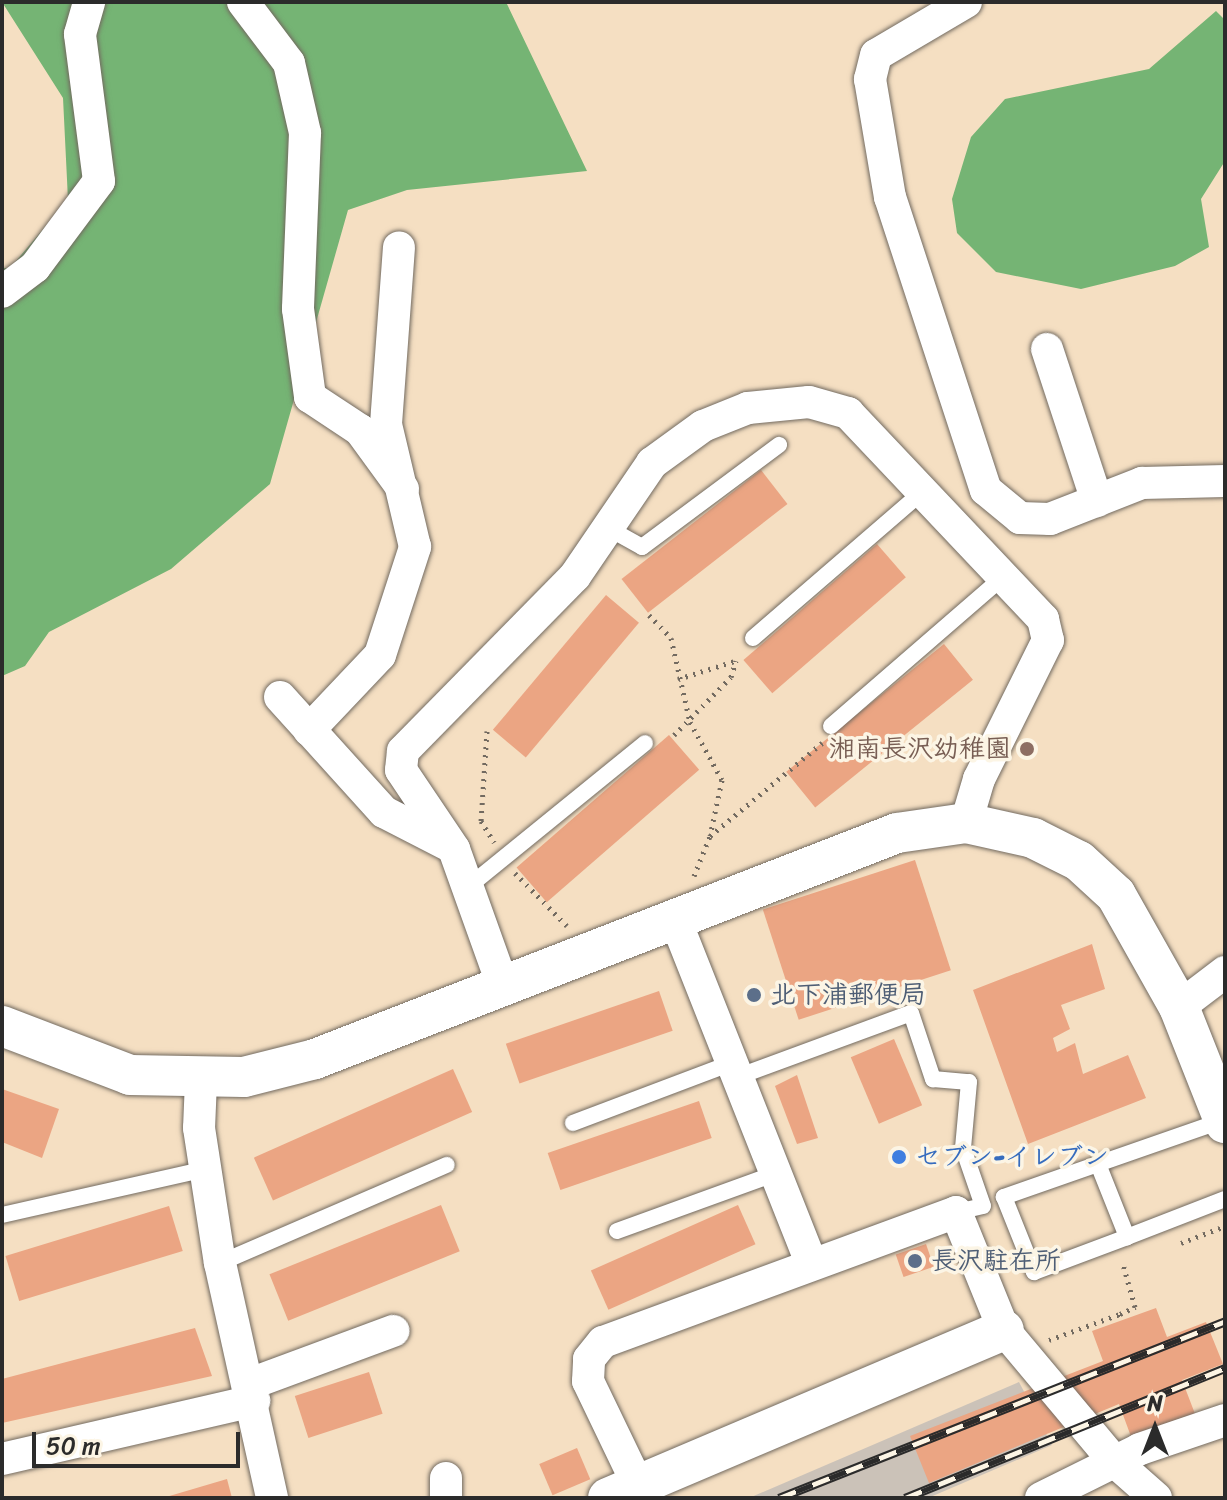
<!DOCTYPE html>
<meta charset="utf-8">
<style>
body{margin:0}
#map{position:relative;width:1227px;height:1500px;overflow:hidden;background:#f5dfc2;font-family:Sriracha,"Klee One",sans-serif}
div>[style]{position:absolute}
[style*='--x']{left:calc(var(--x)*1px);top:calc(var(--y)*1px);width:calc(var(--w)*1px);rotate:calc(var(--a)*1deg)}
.industrial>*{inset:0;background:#cbc2b8}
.forest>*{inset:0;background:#75b474}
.building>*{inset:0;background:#eba583;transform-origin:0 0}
.path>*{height:5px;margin-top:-2.5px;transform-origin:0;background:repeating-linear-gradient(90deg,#726a60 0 2px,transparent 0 8px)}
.roads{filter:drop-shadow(0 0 2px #726a60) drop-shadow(0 0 2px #726a60)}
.service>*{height:16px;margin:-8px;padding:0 8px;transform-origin:8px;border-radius:8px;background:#fff}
.minor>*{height:32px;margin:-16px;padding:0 16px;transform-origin:16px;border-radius:16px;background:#fff}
.tertiary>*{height:40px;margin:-20px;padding:0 20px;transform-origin:20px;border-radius:20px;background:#fff}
.rail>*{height:9px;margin-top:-4.5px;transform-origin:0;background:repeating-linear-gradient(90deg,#fcf5e5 0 18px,#2b2b2b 0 36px);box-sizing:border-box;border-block:2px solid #2b2b2b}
.dots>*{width:22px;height:22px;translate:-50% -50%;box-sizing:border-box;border:4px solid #fcf5e5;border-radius:50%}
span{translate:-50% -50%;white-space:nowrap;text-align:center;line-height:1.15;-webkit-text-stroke:7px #fcf5e5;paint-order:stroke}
.education-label{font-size:26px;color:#785e54;font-weight:700}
.right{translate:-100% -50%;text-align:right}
.service-label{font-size:26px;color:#4e5e75;font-weight:700}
.left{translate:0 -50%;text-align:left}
.shop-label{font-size:26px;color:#366cbe;font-weight:700}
.frame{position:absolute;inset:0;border:4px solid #2b2b2b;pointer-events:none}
.north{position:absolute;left:1115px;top:1388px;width:80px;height:80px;-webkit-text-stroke:6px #fcf5e5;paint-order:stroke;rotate:0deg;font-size:22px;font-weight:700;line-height:32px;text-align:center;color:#2b2b2b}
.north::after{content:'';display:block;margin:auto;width:28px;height:36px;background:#2b2b2b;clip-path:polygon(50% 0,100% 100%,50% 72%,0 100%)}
.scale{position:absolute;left:32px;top:1432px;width:208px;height:36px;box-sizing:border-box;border:4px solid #2b2b2b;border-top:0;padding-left:10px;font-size:24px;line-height:28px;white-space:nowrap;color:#2b2b2b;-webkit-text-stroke:6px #fcf5e5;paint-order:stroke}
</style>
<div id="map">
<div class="industrial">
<div style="clip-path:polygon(1019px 1382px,1052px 1445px,928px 1498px,749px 1498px)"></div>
</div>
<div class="forest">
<div style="clip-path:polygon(2px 2px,506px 2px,587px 171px,407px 190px,348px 210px,270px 484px,171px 569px,49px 632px,25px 666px,2px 676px,2px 268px,10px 268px,68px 200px,63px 98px)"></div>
<div style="clip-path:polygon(1216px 11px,1225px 20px,1225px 161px,1201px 199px,1209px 247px,1175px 266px,1081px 289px,996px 272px,957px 233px,952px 199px,971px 137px,1005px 99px,1149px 69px)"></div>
</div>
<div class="building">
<div style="left:761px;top:470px;width:43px;height:177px;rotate:52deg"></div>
<div style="left:877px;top:544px;width:44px;height:177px;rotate:49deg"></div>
<div style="left:606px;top:595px;width:43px;height:176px;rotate:40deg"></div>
<div style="left:944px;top:644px;width:46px;height:203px;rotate:51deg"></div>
<div style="left:669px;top:735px;width:46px;height:202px;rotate:49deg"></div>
<div style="left:915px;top:860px;width:116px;height:160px;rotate:72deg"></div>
<div style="clip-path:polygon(1092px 944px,1105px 989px,1061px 1005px,1070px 1029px,1053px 1038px,1057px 1052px,1075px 1043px,1083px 1074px,1128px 1055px,1146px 1098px,1028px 1144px,973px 990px)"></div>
<div style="left:659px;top:991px;width:42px;height:162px;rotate:71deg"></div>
<div style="left:894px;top:1039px;width:72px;height:47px;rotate:67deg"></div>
<div style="left:453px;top:1069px;width:47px;height:218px;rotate:66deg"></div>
<div style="clip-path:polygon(797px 1075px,818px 1138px,797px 1144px,775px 1086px)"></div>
<div style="clip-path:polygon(2px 1089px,59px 1109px,42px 1158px,2px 1142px)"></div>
<div style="left:699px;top:1101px;width:39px;height:160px;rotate:71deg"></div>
<div style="left:441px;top:1205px;width:50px;height:185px;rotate:68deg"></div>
<div style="left:738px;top:1205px;width:43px;height:161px;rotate:66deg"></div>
<div style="left:169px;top:1206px;width:47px;height:171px;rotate:73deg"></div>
<div style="left:926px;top:1244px;width:24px;height:32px;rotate:71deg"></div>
<div style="clip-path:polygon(1156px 1308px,1167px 1337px,1206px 1322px,1223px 1364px,1182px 1380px,1197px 1419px,1133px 1442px,1119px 1404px,929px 1483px,910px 1436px,1103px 1361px,1092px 1331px)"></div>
<div style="clip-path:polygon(195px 1328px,212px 1376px,2px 1423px,2px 1379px)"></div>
<div style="left:369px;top:1372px;width:44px;height:78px;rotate:72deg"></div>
<div style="left:577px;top:1448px;width:34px;height:41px;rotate:67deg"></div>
<div style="clip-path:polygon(227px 1479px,232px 1498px,166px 1498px,166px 1497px)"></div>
</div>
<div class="path">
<div style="--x:649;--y:615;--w:32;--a:46"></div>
<div style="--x:671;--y:638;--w:86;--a:77.3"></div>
<div style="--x:690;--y:722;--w:66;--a:61.1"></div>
<div style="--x:722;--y:780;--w:57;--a:102.1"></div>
<div style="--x:678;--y:679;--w:60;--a:-17.5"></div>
<div style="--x:487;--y:731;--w:90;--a:93.8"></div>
<div style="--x:481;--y:821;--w:25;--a:58"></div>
<div style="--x:674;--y:735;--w:81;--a:-45.5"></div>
<div style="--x:731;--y:677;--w:17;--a:-73"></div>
<div style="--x:515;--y:873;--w:74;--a:45.5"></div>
<div style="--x:694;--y:876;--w:43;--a:-68.2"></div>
<div style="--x:710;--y:836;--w:146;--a:-39.7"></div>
<div style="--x:1181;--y:1243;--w:47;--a:-21.1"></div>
<div style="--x:1120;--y:1314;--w:17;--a:-25"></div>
<div style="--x:1135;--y:1307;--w:45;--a:-105.6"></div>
<div style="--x:1049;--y:1340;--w:76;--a:-20.1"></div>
<div style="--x:1120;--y:1314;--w:6;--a:72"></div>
</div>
<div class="roads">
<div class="service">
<div style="--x:608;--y:528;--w:39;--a:29"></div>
<div style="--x:642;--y:547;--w:171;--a:-36.7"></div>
<div style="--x:753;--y:638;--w:223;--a:-40.8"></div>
<div style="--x:831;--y:726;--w:228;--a:-40.9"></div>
<div style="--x:468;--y:887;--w:228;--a:-39.1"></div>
<div style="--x:737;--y:1077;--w:185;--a:-20.2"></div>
<div style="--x:911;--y:1013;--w:70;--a:71.6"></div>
<div style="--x:933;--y:1079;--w:36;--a:5"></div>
<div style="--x:969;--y:1082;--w:66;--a:95.2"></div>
<div style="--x:963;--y:1148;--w:61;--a:71"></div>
<div style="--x:983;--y:1206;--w:28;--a:167"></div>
<div style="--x:1224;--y:1120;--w:133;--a:160.8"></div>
<div style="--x:1098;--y:1164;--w:79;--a:68.3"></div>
<div style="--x:1127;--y:1237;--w:105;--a:-21.2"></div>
<div style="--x:573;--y:1123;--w:170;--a:-20.7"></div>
<div style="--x:1098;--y:1164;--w:100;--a:160.7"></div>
<div style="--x:1004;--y:1197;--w:81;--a:68.2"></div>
<div style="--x:1034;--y:1272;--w:99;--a:-20.6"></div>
<div style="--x:2;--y:1215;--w:209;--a:-12.7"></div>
<div style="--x:617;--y:1231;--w:165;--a:-19.9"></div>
<div style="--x:220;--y:1263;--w:247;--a:-23.4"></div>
</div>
<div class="minor">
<div style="--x:243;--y:2;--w:76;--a:53"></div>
<div style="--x:289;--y:63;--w:72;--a:77.1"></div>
<div style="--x:305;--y:133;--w:176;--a:92.3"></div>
<div style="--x:298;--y:309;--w:89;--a:82.2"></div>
<div style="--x:310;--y:397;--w:60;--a:33.4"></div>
<div style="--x:360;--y:430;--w:73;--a:53.9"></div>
<div style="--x:966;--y:2;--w:104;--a:149.5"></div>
<div style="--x:876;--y:55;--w:25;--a:104"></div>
<div style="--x:870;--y:79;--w:120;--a:80.4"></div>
<div style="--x:890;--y:197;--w:308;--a:71.9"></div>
<div style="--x:986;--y:490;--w:44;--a:39.5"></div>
<div style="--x:1020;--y:518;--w:30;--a:2"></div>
<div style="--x:1050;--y:519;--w:99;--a:-21.4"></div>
<div style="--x:1142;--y:483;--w:83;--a:-1.4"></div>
<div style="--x:2;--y:292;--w:41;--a:-37.1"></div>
<div style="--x:35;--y:267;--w:107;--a:-53.3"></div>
<div style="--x:99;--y:181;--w:148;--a:-97.4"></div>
<div style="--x:80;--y:34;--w:33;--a:-74"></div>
<div style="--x:1047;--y:349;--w:160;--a:71.8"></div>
<div style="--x:280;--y:697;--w:155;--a:47.9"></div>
<div style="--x:384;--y:812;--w:76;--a:27.2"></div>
<div style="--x:309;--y:730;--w:103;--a:-46.6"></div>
<div style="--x:380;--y:655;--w:114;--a:-72"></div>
<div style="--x:415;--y:547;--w:126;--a:-103.3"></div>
<div style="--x:386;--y:424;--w:177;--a:-85.8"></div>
<div style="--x:675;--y:919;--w:370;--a:68.4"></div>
<div style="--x:503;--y:986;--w:145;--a:-109.7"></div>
<div style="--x:454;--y:849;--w:95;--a:-123.9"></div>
<div style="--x:401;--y:770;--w:19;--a:-84"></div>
<div style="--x:403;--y:751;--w:245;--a:-45.5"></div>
<div style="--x:575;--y:576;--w:137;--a:-55.7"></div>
<div style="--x:652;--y:463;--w:63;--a:-36"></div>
<div style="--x:703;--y:426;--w:48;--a:-21.8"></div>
<div style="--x:748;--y:408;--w:61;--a:-5.6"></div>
<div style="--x:809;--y:402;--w:41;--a:15.8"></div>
<div style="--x:848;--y:413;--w:284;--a:46.6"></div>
<div style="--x:1043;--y:619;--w:22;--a:77"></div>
<div style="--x:1048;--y:640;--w:155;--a:116.4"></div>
<div style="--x:979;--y:779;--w:46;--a:106.5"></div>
<div style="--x:1179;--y:1007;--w:58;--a:-37.3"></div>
<div style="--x:201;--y:1081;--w:47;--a:92.4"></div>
<div style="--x:199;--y:1128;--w:137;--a:81.2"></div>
<div style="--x:220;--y:1263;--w:241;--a:77.5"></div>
<div style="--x:250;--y:1384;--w:153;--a:-20.3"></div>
<div style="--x:2;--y:1459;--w:259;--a:-13"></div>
<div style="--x:446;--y:1478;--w:20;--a:90"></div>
<div style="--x:637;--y:1483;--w:113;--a:-115.7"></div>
<div style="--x:588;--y:1381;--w:22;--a:-87"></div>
<div style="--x:589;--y:1359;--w:22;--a:-51"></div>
<div style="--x:603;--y:1342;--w:376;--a:-20.2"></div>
<div style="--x:956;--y:1212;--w:127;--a:67.9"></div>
<div style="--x:1004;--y:1330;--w:171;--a:50"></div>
<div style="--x:1114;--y:1461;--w:56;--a:41.4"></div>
<div style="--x:1041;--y:1498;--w:110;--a:-26.3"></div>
<div style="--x:1140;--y:1449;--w:90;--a:-18.8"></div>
</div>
<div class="tertiary">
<div style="--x:2;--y:1026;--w:137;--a:20.9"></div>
<div style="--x:130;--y:1075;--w:114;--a:1"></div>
<div style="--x:244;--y:1077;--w:73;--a:-14.2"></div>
<div style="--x:315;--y:1059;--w:624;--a:-21.22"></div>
<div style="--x:897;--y:833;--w:70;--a:-8.2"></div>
<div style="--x:966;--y:823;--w:69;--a:12.6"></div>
<div style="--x:1033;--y:838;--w:51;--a:26.6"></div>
<div style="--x:1079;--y:861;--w:50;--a:42.6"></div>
<div style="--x:1116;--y:895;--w:129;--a:60.6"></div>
<div style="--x:1179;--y:1007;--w:125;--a:68.4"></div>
<div style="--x:608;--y:1498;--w:430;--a:-23"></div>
</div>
</div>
<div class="rail">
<div style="--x:779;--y:1498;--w:480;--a:-21.6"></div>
<div style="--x:905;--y:1498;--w:345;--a:-22.1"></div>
</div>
<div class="dots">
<div style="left:1027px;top:749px;background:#8d6e63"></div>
<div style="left:754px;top:995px;background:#5c6f8a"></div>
<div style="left:899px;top:1157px;background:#3f7fe0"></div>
<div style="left:915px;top:1261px;background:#5c6f8a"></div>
</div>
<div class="education-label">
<span class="right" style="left:1011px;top:749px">湘南長沢幼稚園</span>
</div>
<div class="service-label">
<span class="left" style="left:770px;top:995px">北下浦郵便局</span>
<span class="left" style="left:931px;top:1261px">長沢駐在所</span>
</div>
<div class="shop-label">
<span class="left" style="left:915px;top:1157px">セブン-イレブン</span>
</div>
<div class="frame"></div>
<div class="north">N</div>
<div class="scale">50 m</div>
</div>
